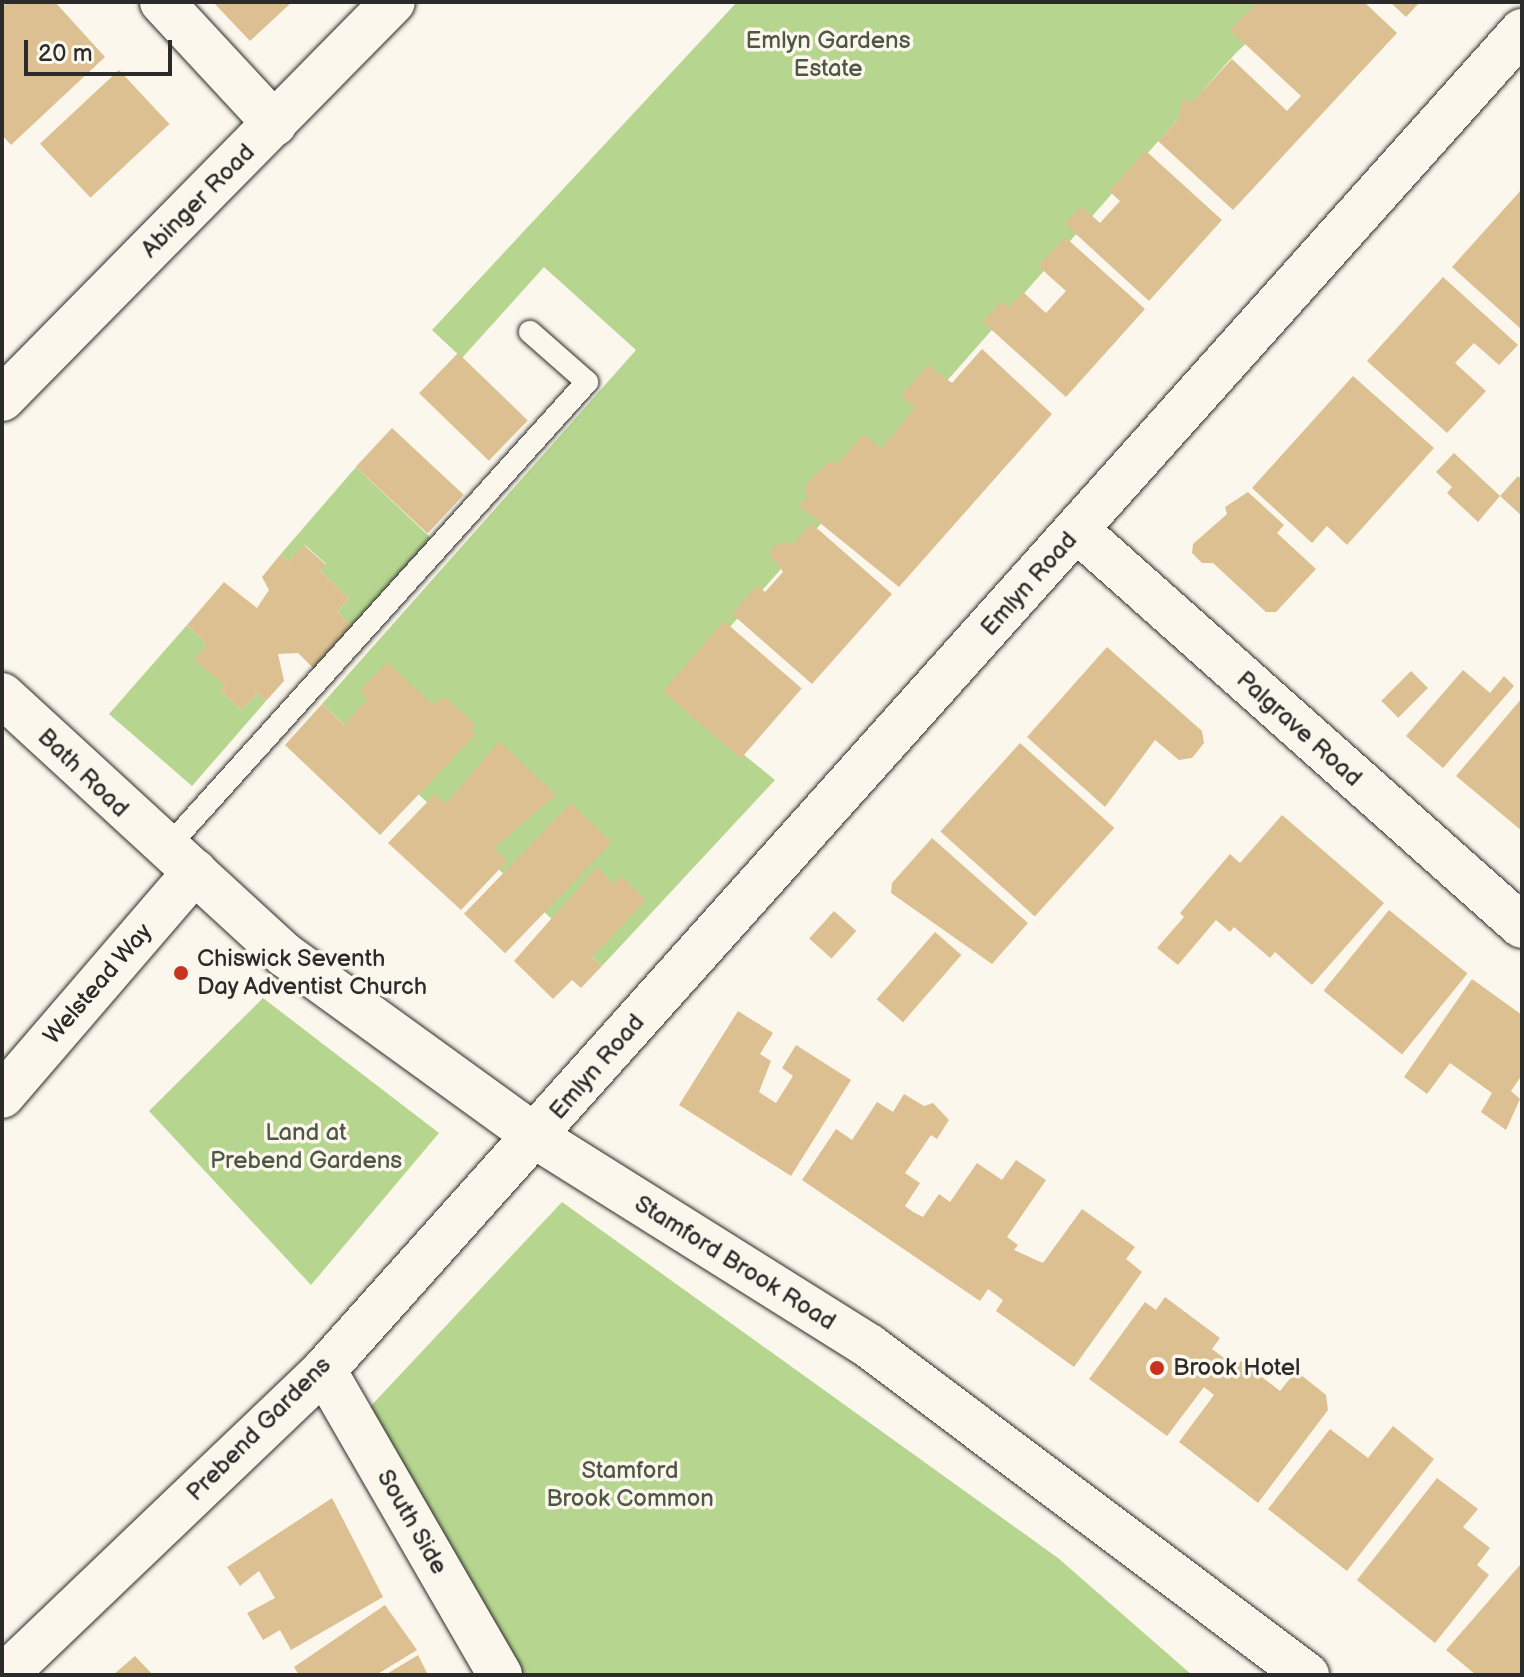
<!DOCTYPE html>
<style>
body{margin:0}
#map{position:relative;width:1524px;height:1677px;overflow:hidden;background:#fbf7ec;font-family:"Balsamiq Sans",sans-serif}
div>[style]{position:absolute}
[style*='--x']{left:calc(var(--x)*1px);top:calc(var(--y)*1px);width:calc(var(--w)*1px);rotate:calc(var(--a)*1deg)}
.green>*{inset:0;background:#b6d68f}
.building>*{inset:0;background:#dcc091;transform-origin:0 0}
.roads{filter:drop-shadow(0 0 2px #2b2b2b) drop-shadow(0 0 2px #2b2b2b)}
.lane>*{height:22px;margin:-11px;padding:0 11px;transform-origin:11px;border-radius:11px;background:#fbf7ec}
.street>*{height:44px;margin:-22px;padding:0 22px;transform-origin:22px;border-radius:22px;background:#fbf7ec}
.secondary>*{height:44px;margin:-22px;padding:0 22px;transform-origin:22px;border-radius:22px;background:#fbf7ec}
.dots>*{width:22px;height:22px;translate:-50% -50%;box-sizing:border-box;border:4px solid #fbf7ec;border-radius:50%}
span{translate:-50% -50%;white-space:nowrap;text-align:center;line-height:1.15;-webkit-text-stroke:7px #fbf7ec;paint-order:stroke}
.park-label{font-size:24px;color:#4e5644}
.street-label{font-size:24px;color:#2b2b2b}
.poi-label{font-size:24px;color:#2b2b2b}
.left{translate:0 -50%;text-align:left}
.frame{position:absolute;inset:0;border:4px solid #2b2b2b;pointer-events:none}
.scale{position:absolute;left:24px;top:40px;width:148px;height:36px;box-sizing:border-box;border:4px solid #2b2b2b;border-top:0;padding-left:10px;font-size:24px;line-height:28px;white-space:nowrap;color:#2b2b2b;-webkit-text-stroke:6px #fbf7ec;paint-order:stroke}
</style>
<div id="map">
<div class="green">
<div style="clip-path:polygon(737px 2px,1289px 2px,1235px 54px,670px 695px,775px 780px,602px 966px,322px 704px,636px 350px,544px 267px,462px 358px,432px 330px)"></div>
<div style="clip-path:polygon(356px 467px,432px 539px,355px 629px,337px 612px,349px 598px,320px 571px,326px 564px,305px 545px,289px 561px,280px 555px)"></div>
<div style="clip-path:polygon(187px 625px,207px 644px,225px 685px,220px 691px,242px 710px,257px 693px,266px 701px,192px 786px,109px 714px)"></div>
<div style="clip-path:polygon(263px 998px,439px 1133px,311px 1285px,149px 1111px)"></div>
<div style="clip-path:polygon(562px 1202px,1058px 1558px,1192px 1675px,521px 1675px,368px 1409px)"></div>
</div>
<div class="building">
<div style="clip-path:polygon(8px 2px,55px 2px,105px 57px,11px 145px,2px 135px,2px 7px)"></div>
<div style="clip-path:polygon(213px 2px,292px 2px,250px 41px)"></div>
<div style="clip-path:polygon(1257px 2px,1364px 2px,1397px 33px,1233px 210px,1158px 141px,1178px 119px,1182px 101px,1194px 100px,1232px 59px,1287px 111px,1301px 96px,1230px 30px)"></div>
<div style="clip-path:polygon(1390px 2px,1420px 2px,1406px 17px)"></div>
<div style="left:119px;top:70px;width:74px;height:108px;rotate:47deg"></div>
<div style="clip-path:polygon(1146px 151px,1222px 220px,1149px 301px,1065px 224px,1081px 206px,1100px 223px,1120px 201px,1109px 191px)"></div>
<div style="clip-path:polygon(1522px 189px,1522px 330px,1452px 267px)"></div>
<div style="clip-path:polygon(1065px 237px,1145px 309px,1066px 397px,983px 322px,1002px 301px,1009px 308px,1023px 292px,1046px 313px,1066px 291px,1038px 266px)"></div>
<div style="clip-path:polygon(1443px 277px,1518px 345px,1499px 365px,1474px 343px,1455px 363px,1486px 391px,1447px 433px,1367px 361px)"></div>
<div style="clip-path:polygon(982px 349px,1052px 414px,899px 587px,799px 506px,807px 497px,804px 487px,828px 462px,838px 463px,864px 434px,881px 449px,915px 408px,901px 396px,928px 365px,952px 383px)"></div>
<div style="left:458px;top:353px;width:97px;height:56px;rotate:44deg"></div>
<div style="clip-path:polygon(1353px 376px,1434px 448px,1347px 545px,1327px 526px,1312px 543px,1252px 488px)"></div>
<div style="left:392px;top:428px;width:98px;height:53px;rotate:43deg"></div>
<div style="clip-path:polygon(1454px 453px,1500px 496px,1478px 522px,1447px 493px,1452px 487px,1436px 472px)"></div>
<div style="clip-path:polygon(1518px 476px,1522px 480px,1522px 516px,1500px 496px)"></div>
<div style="clip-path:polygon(1248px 492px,1284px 525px,1277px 533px,1316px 569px,1276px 612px,1266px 612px,1213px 563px,1202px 563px,1192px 553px,1193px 544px,1227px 514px,1225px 507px)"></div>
<div style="clip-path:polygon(811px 523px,892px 594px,812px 684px,732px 614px,757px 585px,765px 592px,783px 572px,769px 553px,779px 542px,792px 545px)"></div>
<div style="clip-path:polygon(304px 545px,326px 565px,320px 571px,349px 598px,337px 612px,355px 629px,316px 671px,298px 653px,278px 654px,284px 681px,266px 701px,257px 693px,242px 710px,220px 691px,225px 685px,194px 660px,207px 644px,187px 625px,224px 582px,257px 608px,269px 590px,262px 577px,280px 555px,289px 561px)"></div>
<div style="left:724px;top:621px;width:103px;height:93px;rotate:41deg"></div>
<div style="clip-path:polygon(1107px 647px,1202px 731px,1204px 743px,1192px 758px,1179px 760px,1155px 740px,1105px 807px,1027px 737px)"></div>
<div style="clip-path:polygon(387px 662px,432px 704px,446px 697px,475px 725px,470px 730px,476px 734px,380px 835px,285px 745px,322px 704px,344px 725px,368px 699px,360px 691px)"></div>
<div style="clip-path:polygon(1463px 670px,1490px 693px,1504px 676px,1514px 686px,1443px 768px,1406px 736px)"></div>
<div style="left:1411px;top:671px;width:24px;height:42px;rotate:45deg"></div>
<div style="clip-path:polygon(1522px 698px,1522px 831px,1456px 776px)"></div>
<div style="clip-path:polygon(499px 741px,556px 795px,494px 848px,507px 861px,461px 910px,388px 843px,435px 794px,446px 804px)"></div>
<div style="left:1020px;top:743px;width:127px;height:119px;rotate:42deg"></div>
<div style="left:571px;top:803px;width:57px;height:154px;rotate:44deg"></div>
<div style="clip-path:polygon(1282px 815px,1384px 903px,1312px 985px,1275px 952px,1270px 958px,1234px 927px,1230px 932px,1216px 920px,1178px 965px,1157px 948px,1184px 917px,1180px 913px,1230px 854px,1240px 863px)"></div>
<div style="clip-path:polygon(932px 838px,1028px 923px,992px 964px,891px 893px,892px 883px)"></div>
<div style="clip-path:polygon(597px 867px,613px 884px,621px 876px,646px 900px,592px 957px,602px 966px,581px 988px,572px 980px,553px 999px,514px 961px)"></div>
<div style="left:1389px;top:910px;width:101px;height:104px;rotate:39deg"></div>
<div style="left:834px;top:911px;width:30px;height:37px;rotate:42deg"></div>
<div style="left:935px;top:932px;width:35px;height:89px;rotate:41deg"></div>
<div style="clip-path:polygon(1472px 979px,1522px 1015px,1522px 1075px,1511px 1091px,1520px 1099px,1506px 1130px,1481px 1112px,1492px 1093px,1450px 1063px,1427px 1094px,1404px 1077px)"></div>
<div style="clip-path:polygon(738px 1011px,773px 1033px,760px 1054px,771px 1061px,759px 1092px,776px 1103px,793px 1076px,782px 1068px,796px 1045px,851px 1080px,791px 1176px,679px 1105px)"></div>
<div style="clip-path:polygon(904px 1094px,924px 1106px,933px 1103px,949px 1120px,937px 1139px,931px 1135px,905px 1173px,920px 1183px,905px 1206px,913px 1212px,923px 1217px,939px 1194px,950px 1202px,977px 1163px,1002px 1180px,1016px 1160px,1046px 1180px,1007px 1237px,1018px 1245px,1014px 1250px,1043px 1263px,1082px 1209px,1135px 1247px,1126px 1259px,1142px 1272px,1074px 1367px,996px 1311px,1003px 1300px,988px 1289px,980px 1301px,802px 1180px,836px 1129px,852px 1140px,877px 1102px,893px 1112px)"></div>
<div style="clip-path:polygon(1165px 1297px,1220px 1338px,1212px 1349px,1236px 1367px,1241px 1361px,1280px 1391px,1296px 1371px,1326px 1395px,1328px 1410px,1258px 1503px,1179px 1442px,1214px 1395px,1204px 1387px,1167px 1436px,1089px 1379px,1145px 1302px,1156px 1310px)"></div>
<div style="clip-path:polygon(1393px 1426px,1434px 1459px,1347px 1571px,1268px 1509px,1330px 1429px,1368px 1458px)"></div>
<div style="clip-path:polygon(1437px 1478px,1478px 1509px,1463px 1527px,1490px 1548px,1477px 1565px,1489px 1575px,1435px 1643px,1357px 1580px)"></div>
<div style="clip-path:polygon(332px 1498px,383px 1597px,291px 1650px,280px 1630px,263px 1640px,247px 1613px,275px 1598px,259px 1571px,240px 1586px,227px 1567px)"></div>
<div style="clip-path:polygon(1520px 1565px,1522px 1675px,1476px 1675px,1446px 1650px)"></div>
<div style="clip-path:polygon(385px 1605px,417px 1650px,376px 1675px,299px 1675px,294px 1667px)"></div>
<div style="clip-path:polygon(418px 1655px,428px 1675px,385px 1675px)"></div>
<div style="clip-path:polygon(135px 1656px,153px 1675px,113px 1675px)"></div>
</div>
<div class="roads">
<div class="lane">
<div style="--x:165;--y:850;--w:630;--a:-47.96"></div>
<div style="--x:587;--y:382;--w:76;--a:-138.7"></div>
</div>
<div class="street">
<div style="--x:162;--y:2;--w:166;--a:47.2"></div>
<div style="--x:2;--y:399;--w:557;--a:-45.44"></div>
<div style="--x:1078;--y:531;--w:594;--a:41.66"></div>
<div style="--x:2;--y:1096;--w:296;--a:-49.3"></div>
<div style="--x:324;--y:1370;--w:352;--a:60"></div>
<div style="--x:5;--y:1675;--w:441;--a:-43.7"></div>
<div style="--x:324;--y:1370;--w:1797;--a:-48.18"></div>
</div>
<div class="secondary">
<div style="--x:2;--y:695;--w:384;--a:42.6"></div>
<div style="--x:285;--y:955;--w:310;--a:35.9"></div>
<div style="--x:536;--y:1137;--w:393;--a:32.1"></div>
<div style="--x:869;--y:1346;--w:548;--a:36.91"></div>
</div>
</div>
<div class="dots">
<div style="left:181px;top:973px;background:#c8321e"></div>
<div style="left:1157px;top:1368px;background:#c8321e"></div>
</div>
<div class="park-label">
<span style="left:828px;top:55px">Emlyn Gardens<br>Estate</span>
<span style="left:306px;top:1147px">Land at<br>Prebend Gardens</span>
<span style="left:630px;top:1485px">Stamford<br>Brook Common</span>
</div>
<div class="street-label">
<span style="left:198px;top:201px;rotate:-45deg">Abinger Road</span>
<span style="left:1029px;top:584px;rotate:-48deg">Emlyn Road</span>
<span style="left:1299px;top:729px;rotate:42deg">Palgrave Road</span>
<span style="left:83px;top:773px;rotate:44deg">Bath Road</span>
<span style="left:98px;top:984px;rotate:-49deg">Welstead Way</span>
<span style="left:597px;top:1067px;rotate:-49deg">Emlyn Road</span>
<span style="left:735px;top:1263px;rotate:32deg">Stamford Brook Road</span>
<span style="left:259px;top:1429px;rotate:-45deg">Prebend Gardens</span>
<span style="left:412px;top:1522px;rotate:60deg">South Side</span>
</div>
<div class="poi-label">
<span class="left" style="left:197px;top:973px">Chiswick Seventh<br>Day Adventist Church</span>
<span class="left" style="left:1173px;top:1368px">Brook Hotel</span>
</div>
<div class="frame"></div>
<div class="scale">20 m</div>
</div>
